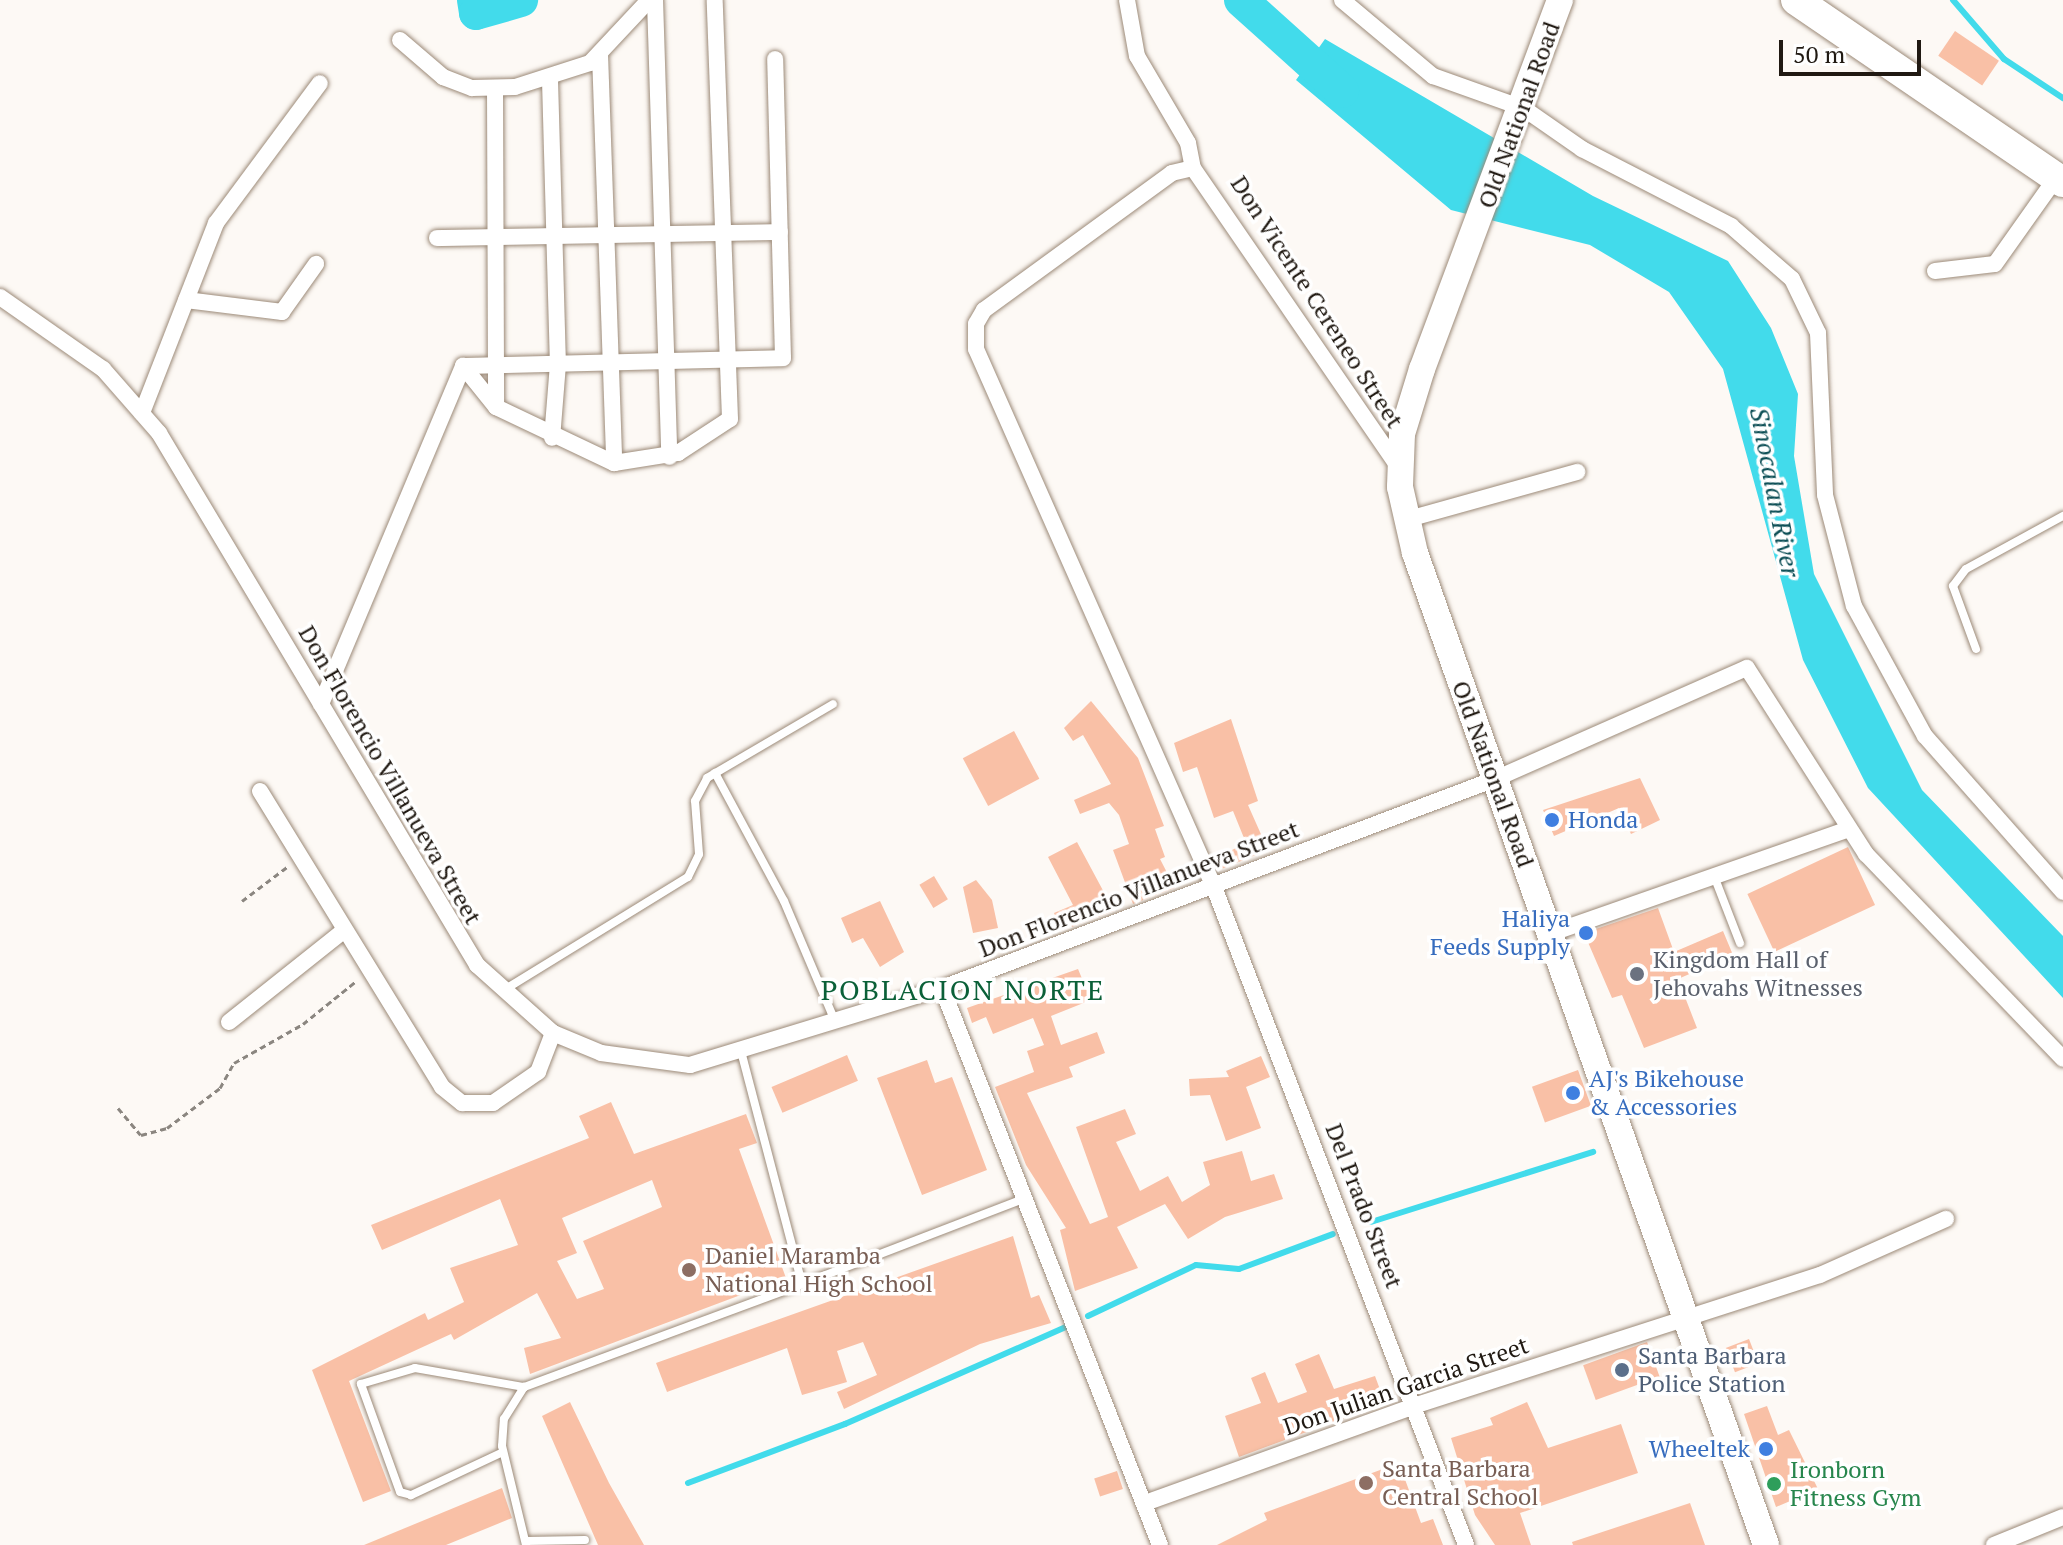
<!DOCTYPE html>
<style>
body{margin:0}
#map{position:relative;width:2063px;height:1545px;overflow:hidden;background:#fdf9f5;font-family:"PT Serif",serif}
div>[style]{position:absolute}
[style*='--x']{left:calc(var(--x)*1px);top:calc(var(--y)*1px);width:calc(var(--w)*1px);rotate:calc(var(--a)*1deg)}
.water>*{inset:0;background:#42dbeb}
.stream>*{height:6px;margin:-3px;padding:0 3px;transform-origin:3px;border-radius:3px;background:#42dbeb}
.river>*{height:34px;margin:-17px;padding:0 17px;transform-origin:17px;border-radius:17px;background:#42dbeb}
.building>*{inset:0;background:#f9c0a6;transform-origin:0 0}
.path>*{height:3px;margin-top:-1.5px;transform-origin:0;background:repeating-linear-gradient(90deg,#8b8680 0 6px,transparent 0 10px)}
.roads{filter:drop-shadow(0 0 2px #9c8a78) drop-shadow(0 0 2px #9c8a78)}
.lane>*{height:8px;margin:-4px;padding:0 4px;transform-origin:4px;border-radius:4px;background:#fff}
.street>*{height:16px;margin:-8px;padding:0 8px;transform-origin:8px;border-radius:8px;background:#fff}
.primary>*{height:26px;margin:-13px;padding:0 13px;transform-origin:13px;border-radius:13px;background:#fff}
.highway>*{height:30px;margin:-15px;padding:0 15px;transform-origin:15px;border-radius:15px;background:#fff}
.dots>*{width:22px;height:22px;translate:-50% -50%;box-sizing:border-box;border:4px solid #fff;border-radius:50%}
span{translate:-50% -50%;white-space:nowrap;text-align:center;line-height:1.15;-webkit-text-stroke:7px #fff;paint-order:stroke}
.street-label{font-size:24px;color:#201912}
.shop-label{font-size:24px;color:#366cbe}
.left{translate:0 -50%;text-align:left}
.right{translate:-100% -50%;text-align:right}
.worship-label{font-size:24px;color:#5b616d}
.education-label{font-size:24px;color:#785e54}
.service-label{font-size:24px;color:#4e5e75}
.leisure-label{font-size:24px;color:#27864d}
.water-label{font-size:26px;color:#0c4e55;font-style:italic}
.quarter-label{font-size:28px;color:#0b6038;letter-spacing:2px}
.scale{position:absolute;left:1779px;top:40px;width:142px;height:36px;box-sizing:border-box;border:4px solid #201912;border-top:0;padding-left:10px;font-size:24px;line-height:28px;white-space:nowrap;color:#201912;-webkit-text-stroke:6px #fff;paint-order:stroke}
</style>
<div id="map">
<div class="water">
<div style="clip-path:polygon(1325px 39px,1593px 196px,1728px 261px,1771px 328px,1798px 394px,1794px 456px,1814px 574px,1922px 790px,2063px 936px,2063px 998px,1868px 788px,1803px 660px,1723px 369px,1669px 292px,1590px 245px,1451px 210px,1296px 80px)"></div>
</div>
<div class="stream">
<div style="--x:1953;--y:0;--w:78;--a:49.2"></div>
<div style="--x:2004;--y:59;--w:71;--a:33.5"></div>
<div style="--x:1371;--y:1222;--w:233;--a:-17.5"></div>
<div style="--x:1088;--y:1316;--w:119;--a:-25.3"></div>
<div style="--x:1196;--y:1265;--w:43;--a:5.3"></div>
<div style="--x:1239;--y:1269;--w:100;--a:-20.4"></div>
<div style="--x:688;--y:1483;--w:168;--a:-20.6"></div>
<div style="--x:845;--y:1424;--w:246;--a:-23.7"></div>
</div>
<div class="river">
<div style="--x:474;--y:0;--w:13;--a:81"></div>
<div style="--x:476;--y:13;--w:47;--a:-16.1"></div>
<div style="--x:1241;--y:0;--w:136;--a:42"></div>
</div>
<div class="building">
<div style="left:1955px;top:31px;width:53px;height:30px;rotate:34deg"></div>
<div style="clip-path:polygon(1091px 701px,1138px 758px,1164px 826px,1155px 829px,1165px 857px,1160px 859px,1175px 888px,1133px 904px,1113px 850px,1129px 844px,1119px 815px,1109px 803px,1080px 814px,1074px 800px,1111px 784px,1083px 735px,1073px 741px,1064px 728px)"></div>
<div style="clip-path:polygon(1231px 719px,1258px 801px,1248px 805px,1268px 850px,1219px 870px,1214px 859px,1246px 843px,1233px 811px,1214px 818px,1197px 767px,1183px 772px,1174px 743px)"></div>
<div style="left:1014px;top:731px;width:54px;height:58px;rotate:62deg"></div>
<div style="clip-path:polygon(1640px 778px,1660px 820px,1631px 834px,1619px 808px,1554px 836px,1543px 810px)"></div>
<div style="clip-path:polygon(1077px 842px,1114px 911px,1061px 931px,1054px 913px,1073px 905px,1048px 857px)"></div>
<div style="left:1848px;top:847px;width:64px;height:111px;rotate:65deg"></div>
<div style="left:934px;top:876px;width:27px;height:17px;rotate:59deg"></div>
<div style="clip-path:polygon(976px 880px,992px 900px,998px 928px,973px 933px,963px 887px)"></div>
<div style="clip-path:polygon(880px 901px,904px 952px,880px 967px,863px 938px,852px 943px,841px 918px)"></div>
<div style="clip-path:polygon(1658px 908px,1674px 952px,1723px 931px,1733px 955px,1678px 979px,1697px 1028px,1644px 1048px,1622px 995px,1612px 998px,1584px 933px)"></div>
<div style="clip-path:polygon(1078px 969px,1091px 1000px,1051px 1016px,1061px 1045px,1097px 1032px,1105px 1053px,1069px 1067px,1073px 1077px,1027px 1093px,1090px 1224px,1108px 1217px,1076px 1127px,1125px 1109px,1136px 1134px,1116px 1142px,1140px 1191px,1168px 1176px,1182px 1202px,1210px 1185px,1203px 1162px,1242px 1151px,1251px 1181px,1274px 1174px,1283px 1199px,1225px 1217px,1188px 1239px,1165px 1204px,1117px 1227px,1138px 1268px,1075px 1291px,1060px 1230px,1066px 1228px,1026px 1165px,995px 1087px,1034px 1072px,1027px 1051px,1044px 1045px,1033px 1018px,993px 1034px,986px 1017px,972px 1023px,967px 1008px)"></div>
<div style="left:847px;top:1055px;width:28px;height:82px;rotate:67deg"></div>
<div style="clip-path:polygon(1261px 1056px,1270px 1077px,1246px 1087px,1261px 1128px,1226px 1141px,1210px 1095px,1190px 1096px,1189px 1079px,1229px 1077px,1226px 1071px)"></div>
<div style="clip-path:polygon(927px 1060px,935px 1083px,952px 1077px,987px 1170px,922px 1195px,877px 1078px)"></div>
<div style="left:1578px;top:1070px;width:38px;height:49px;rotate:70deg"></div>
<div style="clip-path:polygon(evenodd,611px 1102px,634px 1154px,746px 1114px,757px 1143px,739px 1149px,786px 1278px,530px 1374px,524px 1348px,561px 1338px,537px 1293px,454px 1340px,451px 1334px,349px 1381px,391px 1491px,363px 1502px,312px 1370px,425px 1313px,428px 1320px,464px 1302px,450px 1268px,518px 1245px,500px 1199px,382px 1250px,371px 1225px,589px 1138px,579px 1116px,611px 1102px,652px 1180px,662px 1207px,583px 1241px,604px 1289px,577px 1299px,557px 1261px,577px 1253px,562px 1218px,652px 1180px)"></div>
<div style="clip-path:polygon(1013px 1236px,1031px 1298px,1039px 1295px,1051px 1323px,980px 1344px,844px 1409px,837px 1392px,877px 1375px,863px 1342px,837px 1351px,847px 1382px,802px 1395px,787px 1348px,667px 1392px,656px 1363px)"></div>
<div style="left:1749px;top:1339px;width:26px;height:25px;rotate:69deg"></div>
<div style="left:1647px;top:1342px;width:37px;height:68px;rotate:70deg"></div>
<div style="clip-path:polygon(1319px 1354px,1334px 1389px,1375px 1376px,1385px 1403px,1239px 1457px,1225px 1416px,1261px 1403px,1251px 1378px,1265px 1372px,1278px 1403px,1307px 1392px,1295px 1364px)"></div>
<div style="clip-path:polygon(570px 1402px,609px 1483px,644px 1545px,598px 1545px,542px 1416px)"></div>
<div style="clip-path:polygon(1527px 1402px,1548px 1448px,1621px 1424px,1638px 1473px,1520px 1513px,1531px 1545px,1495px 1545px,1475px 1515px,1451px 1438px,1493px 1425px,1490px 1418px)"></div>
<div style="clip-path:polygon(1767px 1406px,1778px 1435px,1789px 1430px,1818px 1489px,1776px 1507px,1744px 1414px)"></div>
<div style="clip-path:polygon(1399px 1463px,1421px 1523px,1433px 1519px,1443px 1545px,1217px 1545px,1267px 1520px,1264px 1513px)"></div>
<div style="left:1117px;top:1471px;width:19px;height:24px;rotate:72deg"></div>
<div style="clip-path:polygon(502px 1488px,512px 1518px,446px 1545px,364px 1545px)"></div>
<div style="clip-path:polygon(1690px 1503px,1705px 1545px,1573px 1545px,1572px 1542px)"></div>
</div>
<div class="path">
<div style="--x:242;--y:901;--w:56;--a:-37.1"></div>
<div style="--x:118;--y:1108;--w:35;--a:50"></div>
<div style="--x:141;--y:1135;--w:27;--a:-15"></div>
<div style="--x:167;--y:1128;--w:66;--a:-37"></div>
<div style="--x:220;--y:1088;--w:29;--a:-61"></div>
<div style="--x:234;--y:1063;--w:79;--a:-29.5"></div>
<div style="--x:303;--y:1024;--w:67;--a:-38.9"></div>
</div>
<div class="roads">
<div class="lane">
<div style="--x:1976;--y:649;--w:67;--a:-110.1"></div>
<div style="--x:1953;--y:586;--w:21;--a:-53"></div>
<div style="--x:1966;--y:569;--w:111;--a:-28.7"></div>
<div style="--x:715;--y:773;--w:145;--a:61.7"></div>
<div style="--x:784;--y:901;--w:130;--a:67"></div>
<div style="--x:1714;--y:876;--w:72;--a:68.8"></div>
<div style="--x:504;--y:990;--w:216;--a:-31.6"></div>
<div style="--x:688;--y:877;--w:25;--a:-64"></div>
<div style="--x:699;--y:854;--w:53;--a:-94.3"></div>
<div style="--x:695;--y:801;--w:26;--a:-62"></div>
<div style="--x:707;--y:778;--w:146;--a:-30.4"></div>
<div style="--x:742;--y:1055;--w:237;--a:75.3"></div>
<div style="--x:802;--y:1284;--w:235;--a:-21"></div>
<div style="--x:503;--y:1452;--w:102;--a:154.9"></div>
<div style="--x:411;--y:1495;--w:11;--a:-165"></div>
<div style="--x:400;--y:1492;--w:115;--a:-109.9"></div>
<div style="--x:361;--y:1384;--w:56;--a:-16.5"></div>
<div style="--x:415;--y:1368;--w:111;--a:9.9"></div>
<div style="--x:526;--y:1541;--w:59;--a:-1"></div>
<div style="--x:526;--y:1545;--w:102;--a:-103.6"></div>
<div style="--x:502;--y:1446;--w:27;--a:-86"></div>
<div style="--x:504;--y:1419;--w:38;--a:-58"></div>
<div style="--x:524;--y:1387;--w:296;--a:-20.3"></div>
</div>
<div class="street">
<div style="--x:655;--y:0;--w:457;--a:88.2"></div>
<div style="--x:1127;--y:0;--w:57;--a:79.9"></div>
<div style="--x:1137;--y:56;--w:101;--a:59.6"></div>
<div style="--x:1188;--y:143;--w:25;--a:79"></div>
<div style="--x:1342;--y:0;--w:119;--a:39.9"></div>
<div style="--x:1433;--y:76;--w:96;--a:19.6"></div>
<div style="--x:1523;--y:108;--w:72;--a:34.8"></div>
<div style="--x:1582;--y:149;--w:168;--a:27.3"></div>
<div style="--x:1731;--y:226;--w:81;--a:41"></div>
<div style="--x:1792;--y:279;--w:60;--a:64.3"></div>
<div style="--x:1818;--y:333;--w:162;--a:87.5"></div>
<div style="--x:1825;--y:495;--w:115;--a:75.4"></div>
<div style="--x:1854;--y:606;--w:148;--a:61.4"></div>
<div style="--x:1925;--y:736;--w:208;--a:48.5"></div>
<div style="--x:400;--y:40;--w:57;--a:40.7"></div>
<div style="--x:443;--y:77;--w:31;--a:21"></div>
<div style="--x:472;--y:88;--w:43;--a:-1.3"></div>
<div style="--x:515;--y:87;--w:79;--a:-17.7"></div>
<div style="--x:590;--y:63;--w:86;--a:-46.9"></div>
<div style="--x:600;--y:54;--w:409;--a:88"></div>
<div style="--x:550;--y:80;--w:284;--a:88.4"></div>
<div style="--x:558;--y:364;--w:74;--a:94.6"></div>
<div style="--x:495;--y:88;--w:319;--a:89.8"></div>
<div style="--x:1193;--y:168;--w:22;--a:167"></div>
<div style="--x:1172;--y:173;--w:233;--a:143.9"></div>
<div style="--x:984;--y:310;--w:16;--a:120"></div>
<div style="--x:976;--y:324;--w:25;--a:90"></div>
<div style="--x:976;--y:349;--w:588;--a:66.14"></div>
<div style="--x:1214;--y:887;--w:705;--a:69.04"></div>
<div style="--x:1193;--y:168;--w:362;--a:55.5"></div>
<div style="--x:437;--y:238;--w:343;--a:-1"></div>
<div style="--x:1935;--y:271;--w:60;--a:-6.7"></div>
<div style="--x:1995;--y:264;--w:105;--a:-54.7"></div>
<div style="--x:0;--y:297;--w:126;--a:35"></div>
<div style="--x:103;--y:369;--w:85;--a:48.8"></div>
<div style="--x:159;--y:433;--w:620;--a:59.13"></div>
<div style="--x:477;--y:965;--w:102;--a:41.8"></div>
<div style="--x:553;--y:1033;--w:52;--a:22.6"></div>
<div style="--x:601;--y:1053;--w:90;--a:7.7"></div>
<div style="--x:690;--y:1065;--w:264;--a:-17"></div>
<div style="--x:942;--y:988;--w:591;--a:-20.7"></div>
<div style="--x:1495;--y:779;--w:275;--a:-23.8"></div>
<div style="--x:1747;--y:668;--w:221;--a:57.4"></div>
<div style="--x:1866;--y:854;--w:284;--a:46.1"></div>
<div style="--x:186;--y:300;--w:97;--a:7.1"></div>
<div style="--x:282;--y:312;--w:59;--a:-54.7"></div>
<div style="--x:463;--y:366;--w:53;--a:51.2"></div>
<div style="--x:496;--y:407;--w:131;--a:25.4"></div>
<div style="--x:614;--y:463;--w:65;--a:-8.9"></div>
<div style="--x:678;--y:453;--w:62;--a:-33.2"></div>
<div style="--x:730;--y:419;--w:419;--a:-92.1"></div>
<div style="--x:463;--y:366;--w:320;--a:-1.4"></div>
<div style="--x:783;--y:358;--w:299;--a:-91.5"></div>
<div style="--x:142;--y:413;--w:204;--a:-68.7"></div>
<div style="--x:216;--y:223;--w:174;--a:-53.4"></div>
<div style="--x:1405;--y:520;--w:179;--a:-15.6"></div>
<div style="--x:321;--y:704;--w:367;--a:-67.2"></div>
<div style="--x:260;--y:791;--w:347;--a:58.4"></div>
<div style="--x:442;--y:1087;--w:26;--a:39"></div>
<div style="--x:462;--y:1103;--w:31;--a:0"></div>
<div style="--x:493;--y:1103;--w:55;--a:-34.6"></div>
<div style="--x:538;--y:1072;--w:42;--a:-69"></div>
<div style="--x:1549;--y:934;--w:317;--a:-19.3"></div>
<div style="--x:942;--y:988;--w:598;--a:68.63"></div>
<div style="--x:229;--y:1022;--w:144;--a:-38.5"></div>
<div style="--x:1145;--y:1503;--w:289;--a:-19.8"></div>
<div style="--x:1417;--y:1405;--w:423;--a:-17.9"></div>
<div style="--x:1820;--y:1275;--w:138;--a:-24"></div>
<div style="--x:1994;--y:1545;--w:74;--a:-22.1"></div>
</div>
<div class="primary">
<div style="--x:1560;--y:0;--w:394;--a:110.5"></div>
<div style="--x:1422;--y:369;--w:68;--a:107.1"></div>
<div style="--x:1402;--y:434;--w:53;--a:92.2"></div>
<div style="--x:1400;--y:487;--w:68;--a:77.2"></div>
<div style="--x:1415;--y:553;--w:1052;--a:70.51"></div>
</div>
<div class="highway">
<div style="--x:1796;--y:0;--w:323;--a:34.3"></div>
</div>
</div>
<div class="dots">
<div style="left:1552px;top:820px;background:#3f7fe0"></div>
<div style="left:1586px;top:933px;background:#3f7fe0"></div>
<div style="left:1637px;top:974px;background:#6b7280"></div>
<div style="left:1573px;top:1093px;background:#3f7fe0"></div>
<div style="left:689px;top:1270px;background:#8d6e63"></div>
<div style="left:1622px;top:1370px;background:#5c6f8a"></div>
<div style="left:1766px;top:1449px;background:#3f7fe0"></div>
<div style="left:1366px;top:1483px;background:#8d6e63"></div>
<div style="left:1774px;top:1484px;background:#2e9e5b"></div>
</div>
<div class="street-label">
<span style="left:1519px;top:115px;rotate:-70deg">Old National Road</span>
<span style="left:1317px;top:302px;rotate:57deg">Don Vicente Cereneo Street</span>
<span style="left:1493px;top:774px;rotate:70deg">Old National Road</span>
<span style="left:390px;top:775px;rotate:60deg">Don Florencio Villanueva Street</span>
<span style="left:1139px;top:889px;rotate:-21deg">Don Florencio Villanueva Street</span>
<span style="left:1364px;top:1206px;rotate:69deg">Del Prado Street</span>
<span style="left:1406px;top:1386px;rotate:-19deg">Don Julian Garcia Street</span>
</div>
<div class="shop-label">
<span class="left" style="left:1568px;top:820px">Honda</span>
<span class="right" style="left:1570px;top:933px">Haliya<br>Feeds Supply</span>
<span class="left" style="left:1589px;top:1093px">AJ's Bikehouse<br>&amp; Accessories</span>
<span class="right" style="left:1750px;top:1449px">Wheeltek</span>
</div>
<div class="worship-label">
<span class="left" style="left:1653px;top:974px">Kingdom Hall of<br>Jehovahs Witnesses</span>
</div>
<div class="education-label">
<span class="left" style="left:705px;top:1270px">Daniel Maramba<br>National High School</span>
<span class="left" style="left:1382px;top:1483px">Santa Barbara<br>Central School</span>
</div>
<div class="service-label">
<span class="left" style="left:1638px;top:1370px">Santa Barbara<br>Police Station</span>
</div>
<div class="leisure-label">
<span class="left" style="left:1790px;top:1484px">Ironborn<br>Fitness Gym</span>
</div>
<div class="water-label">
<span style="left:1775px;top:492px;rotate:79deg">Sinocalan River</span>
</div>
<div class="quarter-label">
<span style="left:963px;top:990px">POBLACION NORTE</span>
</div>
<div class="scale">50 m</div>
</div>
